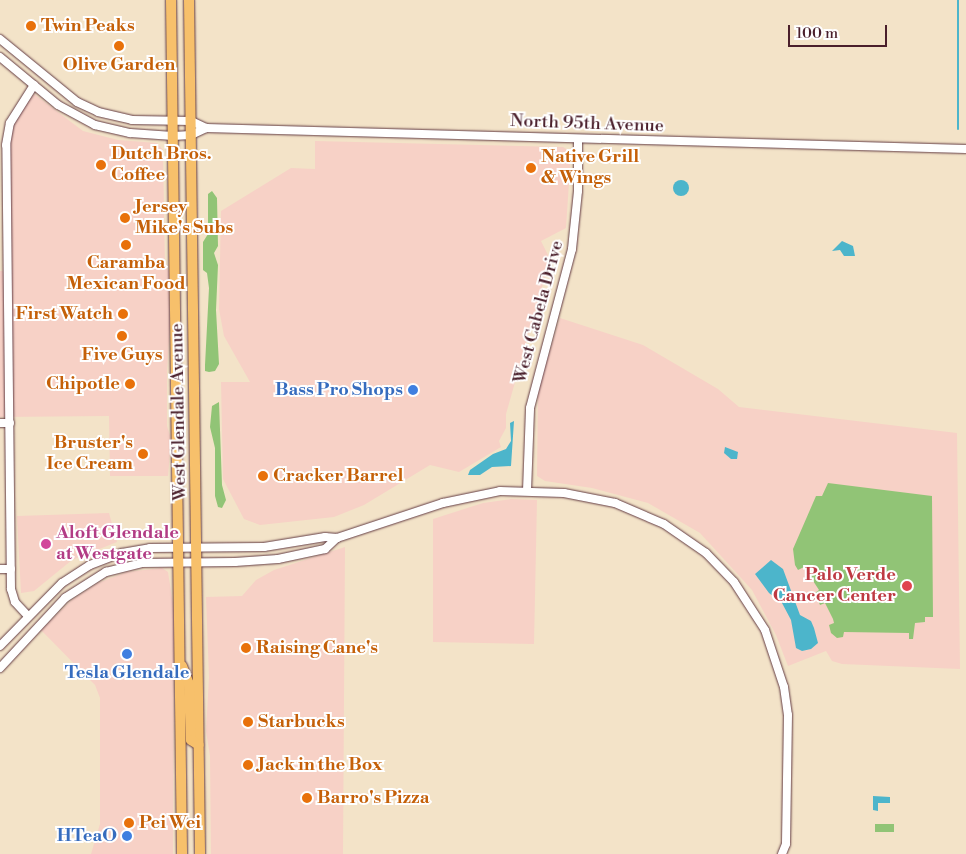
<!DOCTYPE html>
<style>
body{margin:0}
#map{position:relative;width:966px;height:854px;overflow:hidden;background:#f3e3c8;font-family:"Libre Bodoni",serif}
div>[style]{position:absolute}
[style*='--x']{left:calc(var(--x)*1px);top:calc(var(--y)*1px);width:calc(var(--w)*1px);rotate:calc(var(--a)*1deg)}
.built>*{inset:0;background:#f7d1c6}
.green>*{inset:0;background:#91c476;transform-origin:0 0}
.water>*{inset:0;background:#4cb5cb}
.round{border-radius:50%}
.stream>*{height:2px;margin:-1px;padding:0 1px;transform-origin:1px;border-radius:1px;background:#4cb5cb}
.roads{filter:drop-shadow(0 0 1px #633c43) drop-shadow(0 0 1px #633c43)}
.minor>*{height:8px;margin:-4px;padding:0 4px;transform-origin:4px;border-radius:4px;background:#fff}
.major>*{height:10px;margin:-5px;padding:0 5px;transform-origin:5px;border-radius:5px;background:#f7c06b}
.dots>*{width:14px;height:14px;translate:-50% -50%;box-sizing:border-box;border:2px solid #fff;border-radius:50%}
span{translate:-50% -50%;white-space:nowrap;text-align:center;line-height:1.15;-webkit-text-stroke:4px #fff;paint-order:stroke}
.food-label{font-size:18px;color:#c56008;font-weight:700}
.left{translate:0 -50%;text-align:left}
.right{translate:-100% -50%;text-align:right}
.street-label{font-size:18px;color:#4a1f2b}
.shop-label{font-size:18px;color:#366cbe;font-weight:700}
.hotel-label{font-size:18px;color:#b23c85;font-weight:700}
.health-label{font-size:18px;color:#be3a42;font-weight:700}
.scale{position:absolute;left:788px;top:25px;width:99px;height:22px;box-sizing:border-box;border:2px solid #4a1f2b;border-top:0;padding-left:6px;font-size:15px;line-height:18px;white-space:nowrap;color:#4a1f2b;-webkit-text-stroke:4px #fff;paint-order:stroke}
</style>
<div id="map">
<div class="built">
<div style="clip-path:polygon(34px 94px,83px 131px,118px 140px,157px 143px,163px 150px,165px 267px,169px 271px,170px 326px,167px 371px,167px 426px,171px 439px,168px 476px,110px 476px,109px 416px,0 417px,0 271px,12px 271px,9px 136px,16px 118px)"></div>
<div style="clip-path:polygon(315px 141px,563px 147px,571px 152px,566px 228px,541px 241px,550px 259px,506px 414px,506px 428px,499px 441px,501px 447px,459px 472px,430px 465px,364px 505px,334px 517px,260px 525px,244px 519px,223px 479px,221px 382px,250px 382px,224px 336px,219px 309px,221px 211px,291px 168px,315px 169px)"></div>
<div style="clip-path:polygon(560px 318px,643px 345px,718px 389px,739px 407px,957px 433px,960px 669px,842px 664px,832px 661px,826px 651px,788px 666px,776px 635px,752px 590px,700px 533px,648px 503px,592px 488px,545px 481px,537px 476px,538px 390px)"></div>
<div style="clip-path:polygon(511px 499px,537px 500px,534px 644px,433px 642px,433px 519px,483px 503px)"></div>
<div style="clip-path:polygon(109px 513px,117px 542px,72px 560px,34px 591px,21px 593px,17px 516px)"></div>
<div style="clip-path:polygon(345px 547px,343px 854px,211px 854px,210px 756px,206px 731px,209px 677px,206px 597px,242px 596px,256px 580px,274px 570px)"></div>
<div style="clip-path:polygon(162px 568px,168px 572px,174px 610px,173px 854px,91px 854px,100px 824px,100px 698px,95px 685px,41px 630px,72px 600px,98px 583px,127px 572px)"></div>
</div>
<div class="green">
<div style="clip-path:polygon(212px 191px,217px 198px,218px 246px,214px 253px,218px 265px,216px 310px,219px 364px,215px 371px,209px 372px,205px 371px,205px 365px,209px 288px,207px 273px,203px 270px,203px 242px,208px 234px,208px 194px)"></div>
<div style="clip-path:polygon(219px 402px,222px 485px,226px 500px,222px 508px,218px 507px,215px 496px,215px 448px,210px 427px,212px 406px)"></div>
<div style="clip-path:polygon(828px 483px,932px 496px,933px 617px,925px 617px,925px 622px,915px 623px,913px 639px,909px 639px,909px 633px,844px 632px,843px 637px,837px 638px,831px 633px,829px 625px,834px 623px,833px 619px,825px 603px,820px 605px,815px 593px,819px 590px,804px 567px,798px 570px,795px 565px,793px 549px,816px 496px,822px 496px)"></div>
<div style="left:875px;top:824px;width:19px;height:8px"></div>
</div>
<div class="water">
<div class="round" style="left:673px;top:180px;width:16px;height:16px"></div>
<div style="clip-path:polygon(842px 241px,853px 246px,855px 256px,844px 256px,840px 250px,832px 251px)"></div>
<div style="clip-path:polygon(514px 421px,511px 466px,492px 467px,480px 475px,468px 475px,470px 470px,493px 454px,506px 449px,511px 441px,510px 423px)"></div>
<div style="clip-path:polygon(725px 447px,738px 452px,737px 459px,731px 459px,724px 453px)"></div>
<div style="clip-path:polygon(771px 560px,783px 569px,800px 615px,811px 621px,814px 628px,818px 643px,811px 649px,802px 651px,796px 648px,791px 620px,782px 603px,769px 593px,755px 574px)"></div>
<div style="clip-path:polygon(873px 796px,890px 797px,890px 803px,878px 803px,878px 811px,873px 810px)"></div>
</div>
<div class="stream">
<div style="--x:958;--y:0;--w:129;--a:90"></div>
</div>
<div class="roads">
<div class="minor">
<div style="--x:0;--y:39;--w:99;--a:39.3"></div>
<div style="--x:77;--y:102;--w:23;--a:25"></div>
<div style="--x:98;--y:112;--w:35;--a:13"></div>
<div style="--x:132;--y:120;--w:59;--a:1"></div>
<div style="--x:191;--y:121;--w:17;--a:25"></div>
<div style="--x:206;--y:128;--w:760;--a:1.58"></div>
<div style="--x:0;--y:57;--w:75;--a:39.6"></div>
<div style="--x:58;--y:105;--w:42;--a:28.4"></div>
<div style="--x:95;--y:125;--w:36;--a:13"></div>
<div style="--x:130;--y:133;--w:43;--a:4"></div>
<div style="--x:173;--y:136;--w:18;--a:-3"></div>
<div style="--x:191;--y:135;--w:17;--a:-25"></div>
<div style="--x:0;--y:423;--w:10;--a:0"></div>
<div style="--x:527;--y:491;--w:83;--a:-87.9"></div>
<div style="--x:530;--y:408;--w:164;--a:-75.2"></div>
<div style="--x:572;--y:249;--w:58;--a:-84.1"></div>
<div style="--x:578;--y:191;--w:51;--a:-90"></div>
<div style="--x:0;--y:569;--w:11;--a:0"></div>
<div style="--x:28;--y:616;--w:19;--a:-133"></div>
<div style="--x:15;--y:602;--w:14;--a:-107"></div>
<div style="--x:11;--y:589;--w:444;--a:-90.6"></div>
<div style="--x:6;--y:145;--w:22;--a:-80"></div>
<div style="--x:10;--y:123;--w:45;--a:-57.7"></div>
<div style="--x:0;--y:646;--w:88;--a:-45.5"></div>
<div style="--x:62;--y:583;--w:33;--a:-33"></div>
<div style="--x:90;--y:565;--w:34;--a:-21"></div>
<div style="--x:122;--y:553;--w:28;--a:-10"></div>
<div style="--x:150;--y:548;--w:114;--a:-0.5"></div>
<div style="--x:264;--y:547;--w:62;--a:-9.3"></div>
<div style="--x:325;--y:537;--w:12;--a:5"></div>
<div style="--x:337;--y:538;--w:112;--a:-18.3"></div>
<div style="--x:443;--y:503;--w:58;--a:-11.9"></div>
<div style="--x:500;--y:491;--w:64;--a:1.8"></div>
<div style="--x:564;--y:493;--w:52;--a:11.1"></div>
<div style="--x:615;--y:503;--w:53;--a:23.2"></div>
<div style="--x:664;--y:524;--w:51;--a:34.6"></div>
<div style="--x:706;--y:553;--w:40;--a:46"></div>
<div style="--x:734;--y:582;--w:57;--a:57.1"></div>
<div style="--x:765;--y:630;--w:60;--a:71.6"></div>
<div style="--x:784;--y:687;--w:28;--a:82"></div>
<div style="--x:788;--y:715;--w:129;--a:90.9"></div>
<div style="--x:786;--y:844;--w:11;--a:112"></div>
<div style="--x:0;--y:668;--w:96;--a:-47.1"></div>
<div style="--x:65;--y:598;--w:49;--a:-32.4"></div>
<div style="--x:106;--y:572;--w:36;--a:-14"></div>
<div style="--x:141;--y:563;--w:94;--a:-0.6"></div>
<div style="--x:235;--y:562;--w:43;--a:-4"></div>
<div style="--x:278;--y:559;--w:48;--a:-12"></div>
<div style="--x:325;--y:549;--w:16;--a:-43"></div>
</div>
<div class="major">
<div style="--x:171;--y:0;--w:854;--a:89.26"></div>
<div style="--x:189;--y:0;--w:854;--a:89.26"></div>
<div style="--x:182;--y:666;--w:19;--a:69"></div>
<div style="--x:189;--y:684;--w:56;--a:88"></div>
<div style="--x:191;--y:740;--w:9;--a:32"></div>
</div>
</div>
<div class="dots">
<div style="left:31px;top:26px;background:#e8710a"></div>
<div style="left:119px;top:46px;background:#e8710a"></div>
<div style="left:101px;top:165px;background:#e8710a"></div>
<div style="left:531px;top:168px;background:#e8710a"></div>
<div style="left:125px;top:218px;background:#e8710a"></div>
<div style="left:126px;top:245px;background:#e8710a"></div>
<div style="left:123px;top:314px;background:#e8710a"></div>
<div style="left:122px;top:336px;background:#e8710a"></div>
<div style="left:130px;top:384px;background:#e8710a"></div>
<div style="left:413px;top:390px;background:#3f7fe0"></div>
<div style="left:143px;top:454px;background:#e8710a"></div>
<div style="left:263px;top:476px;background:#e8710a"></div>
<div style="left:46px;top:544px;background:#d1479c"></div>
<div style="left:907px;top:586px;background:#e0444e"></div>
<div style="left:246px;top:648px;background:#e8710a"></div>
<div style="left:127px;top:654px;background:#3f7fe0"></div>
<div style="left:248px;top:722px;background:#e8710a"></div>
<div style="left:248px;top:765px;background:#e8710a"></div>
<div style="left:307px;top:798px;background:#e8710a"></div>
<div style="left:129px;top:823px;background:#e8710a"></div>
<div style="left:127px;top:836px;background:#3f7fe0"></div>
</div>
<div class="food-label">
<span class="left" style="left:41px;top:26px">Twin Peaks</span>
<span style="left:119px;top:65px">Olive Garden</span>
<span class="left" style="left:111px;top:165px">Dutch Bros.<br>Coffee</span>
<span class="left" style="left:541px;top:168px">Native Grill<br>&amp; Wings</span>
<span class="left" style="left:135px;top:218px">Jersey<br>Mike's Subs</span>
<span style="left:126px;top:274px">Caramba<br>Mexican Food</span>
<span class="right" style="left:113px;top:314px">First Watch</span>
<span style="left:122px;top:355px">Five Guys</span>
<span class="right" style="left:120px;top:384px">Chipotle</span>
<span class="right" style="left:133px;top:454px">Bruster's<br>Ice Cream</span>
<span class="left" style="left:273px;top:476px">Cracker Barrel</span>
<span class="left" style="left:256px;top:648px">Raising Cane's</span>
<span class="left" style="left:258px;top:722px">Starbucks</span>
<span class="left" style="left:258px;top:765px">Jack in the Box</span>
<span class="left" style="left:317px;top:798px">Barro's Pizza</span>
<span class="left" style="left:139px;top:823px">Pei Wei</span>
</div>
<div class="street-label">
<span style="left:587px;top:124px;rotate:2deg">North 95th Avenue</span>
<span style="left:539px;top:312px;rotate:-75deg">West Cabela Drive</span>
<span style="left:179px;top:412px;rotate:-91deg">West Glendale Avenue</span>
</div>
<div class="shop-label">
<span class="right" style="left:403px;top:390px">Bass Pro Shops</span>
<span style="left:127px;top:673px">Tesla Glendale</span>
<span class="right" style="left:117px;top:836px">HTeaO</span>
</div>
<div class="hotel-label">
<span class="left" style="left:56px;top:544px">Aloft Glendale<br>at Westgate</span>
</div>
<div class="health-label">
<span class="right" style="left:896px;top:586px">Palo Verde<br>Cancer Center</span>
</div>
<div class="scale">100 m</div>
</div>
